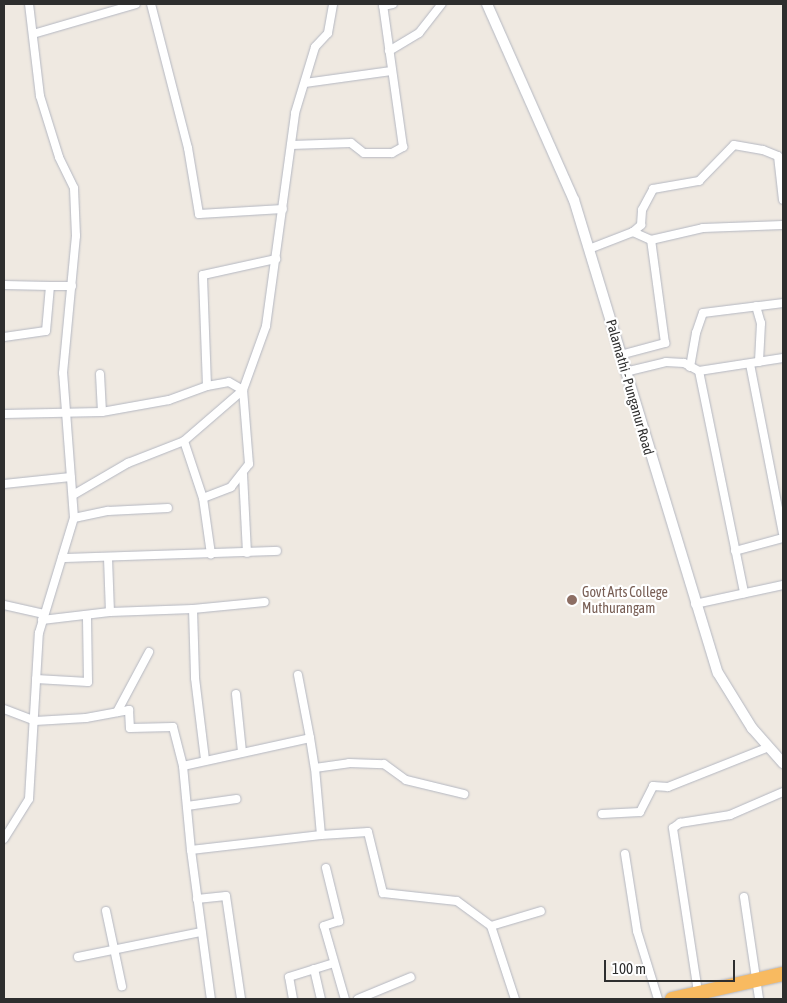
<!DOCTYPE html>
<style>
body{margin:0}
#map{position:relative;width:787px;height:1003px;overflow:hidden;background:#efe9e1;font-family:"Asap Condensed",sans-serif}
div>[style]{position:absolute}
[style*='--x']{left:calc(var(--x)*1px);top:calc(var(--y)*1px);width:calc(var(--w)*1px);rotate:calc(var(--a)*1deg)}
.roads{filter:drop-shadow(0 0 1px #b4b7c1) drop-shadow(0 0 1px #b4b7c1)}
.minor>*{height:8px;margin:-4px;padding:0 4px;transform-origin:4px;border-radius:4px;background:#fff}
.tertiary>*{height:10px;margin:-5px;padding:0 5px;transform-origin:5px;border-radius:5px;background:#fff}
.trunk>*{height:14px;margin:-7px;padding:0 7px;transform-origin:7px;border-radius:7px;background:#f8ba60}
.dots>*{width:14px;height:14px;translate:-50% -50%;box-sizing:border-box;border:2px solid #fff;border-radius:50%}
span{translate:-50% -50%;white-space:nowrap;text-align:center;line-height:1.15;-webkit-text-stroke:4.5px #fff;paint-order:stroke}
.street-label{font-size:14px;color:#2e2e2e}
.education-label{font-size:14px;color:#785e54}
.left{translate:0 -50%;text-align:left}
.frame{position:absolute;inset:0;border:5px solid #2e2e2e;pointer-events:none}
.scale{position:absolute;left:604px;top:960px;width:131px;height:22px;box-sizing:border-box;border:2px solid #2e2e2e;border-top:0;padding-left:6px;font-size:15px;line-height:18px;white-space:nowrap;color:#2e2e2e;-webkit-text-stroke:4px #fff;paint-order:stroke}
</style>
<div id="map">
<div class="roads">
<div class="minor">
<div style="--x:151;--y:4;--w:149;--a:75.6"></div>
<div style="--x:188;--y:148;--w:67;--a:80.5"></div>
<div style="--x:199;--y:214;--w:84;--a:-3.4"></div>
<div style="--x:383;--y:6;--w:10;--a:-11"></div>
<div style="--x:33;--y:34;--w:107;--a:-16.2"></div>
<div style="--x:389;--y:51;--w:35;--a:-31"></div>
<div style="--x:419;--y:33;--w:37;--a:-52"></div>
<div style="--x:305;--y:83;--w:87;--a:-7.9"></div>
<div style="--x:291;--y:145;--w:60;--a:-1.9"></div>
<div style="--x:351;--y:143;--w:16;--a:38"></div>
<div style="--x:364;--y:153;--w:28;--a:0"></div>
<div style="--x:392;--y:153;--w:13;--a:-29"></div>
<div style="--x:403;--y:147;--w:144;--a:-98"></div>
<div style="--x:651;--y:240;--w:53;--a:-13"></div>
<div style="--x:703;--y:228;--w:80;--a:-2.1"></div>
<div style="--x:589;--y:249;--w:47;--a:-21.1"></div>
<div style="--x:633;--y:232;--w:11;--a:-41"></div>
<div style="--x:641;--y:225;--w:15;--a:-86"></div>
<div style="--x:642;--y:210;--w:24;--a:-62"></div>
<div style="--x:653;--y:189;--w:47;--a:-9.9"></div>
<div style="--x:699;--y:181;--w:50;--a:-45.8"></div>
<div style="--x:734;--y:145;--w:29;--a:10"></div>
<div style="--x:763;--y:150;--w:16;--a:22"></div>
<div style="--x:778;--y:156;--w:44;--a:83.5"></div>
<div style="--x:4;--y:285;--w:46;--a:1.2"></div>
<div style="--x:756;--y:306;--w:18;--a:74"></div>
<div style="--x:761;--y:323;--w:39;--a:93"></div>
<div style="--x:4;--y:337;--w:42;--a:-8.1"></div>
<div style="--x:46;--y:331;--w:45;--a:-84.9"></div>
<div style="--x:50;--y:286;--w:22;--a:0"></div>
<div style="--x:620;--y:355;--w:47;--a:-14.9"></div>
<div style="--x:665;--y:343;--w:104;--a:-97.7"></div>
<div style="--x:651;--y:240;--w:20;--a:-156"></div>
<div style="--x:750;--y:364;--w:172;--a:79"></div>
<div style="--x:690;--y:367;--w:35;--a:-80"></div>
<div style="--x:696;--y:333;--w:21;--a:-71"></div>
<div style="--x:703;--y:313;--w:81;--a:-7.1"></div>
<div style="--x:699;--y:371;--w:227;--a:78.5"></div>
<div style="--x:625;--y:372;--w:42;--a:-13.7"></div>
<div style="--x:666;--y:362;--w:18;--a:3"></div>
<div style="--x:684;--y:363;--w:17;--a:28"></div>
<div style="--x:699;--y:371;--w:85;--a:-8.8"></div>
<div style="--x:100;--y:374;--w:38;--a:87"></div>
<div style="--x:207;--y:386;--w:111;--a:-92.1"></div>
<div style="--x:203;--y:275;--w:75;--a:-12.4"></div>
<div style="--x:4;--y:414;--w:98;--a:-1.2"></div>
<div style="--x:102;--y:412;--w:68;--a:-10.2"></div>
<div style="--x:169;--y:400;--w:40;--a:-20.2"></div>
<div style="--x:207;--y:386;--w:22;--a:-10"></div>
<div style="--x:229;--y:382;--w:16;--a:30"></div>
<div style="--x:243;--y:390;--w:78;--a:139.2"></div>
<div style="--x:243;--y:474;--w:79;--a:87.1"></div>
<div style="--x:4;--y:484;--w:67;--a:-6"></div>
<div style="--x:73;--y:495;--w:64;--a:-30.2"></div>
<div style="--x:128;--y:463;--w:60;--a:-21.4"></div>
<div style="--x:184;--y:441;--w:60;--a:71.6"></div>
<div style="--x:203;--y:498;--w:57;--a:81.9"></div>
<div style="--x:203;--y:498;--w:30;--a:-21"></div>
<div style="--x:231;--y:487;--w:29;--a:-52"></div>
<div style="--x:249;--y:464;--w:74;--a:-94.6"></div>
<div style="--x:243;--y:390;--w:68;--a:-70.2"></div>
<div style="--x:266;--y:326;--w:215;--a:-82.2"></div>
<div style="--x:295;--y:113;--w:69;--a:-73.1"></div>
<div style="--x:315;--y:47;--w:19;--a:-47"></div>
<div style="--x:328;--y:33;--w:29;--a:-80"></div>
<div style="--x:74;--y:518;--w:35;--a:-12"></div>
<div style="--x:108;--y:511;--w:60;--a:-2.9"></div>
<div style="--x:735;--y:551;--w:50;--a:-15.2"></div>
<div style="--x:62;--y:558;--w:215;--a:-1.9"></div>
<div style="--x:108;--y:558;--w:54;--a:87.9"></div>
<div style="--x:695;--y:604;--w:90;--a:-12.2"></div>
<div style="--x:4;--y:605;--w:41;--a:12.7"></div>
<div style="--x:193;--y:609;--w:72;--a:-5.6"></div>
<div style="--x:42;--y:620;--w:68;--a:-6.7"></div>
<div style="--x:110;--y:612;--w:83;--a:-2.1"></div>
<div style="--x:193;--y:609;--w:69;--a:88.3"></div>
<div style="--x:195;--y:678;--w:83;--a:83"></div>
<div style="--x:298;--y:675;--w:64;--a:79.2"></div>
<div style="--x:36;--y:679;--w:52;--a:3.3"></div>
<div style="--x:88;--y:682;--w:67;--a:-90.9"></div>
<div style="--x:236;--y:694;--w:58;--a:84.1"></div>
<div style="--x:4;--y:709;--w:33;--a:21"></div>
<div style="--x:35;--y:721;--w:51;--a:-3.4"></div>
<div style="--x:86;--y:718;--w:44;--a:-10.5"></div>
<div style="--x:129;--y:710;--w:18;--a:87"></div>
<div style="--x:130;--y:728;--w:43;--a:-1.3"></div>
<div style="--x:173;--y:727;--w:40;--a:75.6"></div>
<div style="--x:183;--y:766;--w:84;--a:84.6"></div>
<div style="--x:191;--y:850;--w:150;--a:82.4"></div>
<div style="--x:117;--y:712;--w:68;--a:-61.9"></div>
<div style="--x:183;--y:766;--w:130;--a:-12.4"></div>
<div style="--x:310;--y:738;--w:30;--a:81"></div>
<div style="--x:315;--y:768;--w:67;--a:84.9"></div>
<div style="--x:321;--y:835;--w:131;--a:173.4"></div>
<div style="--x:315;--y:768;--w:34;--a:-8"></div>
<div style="--x:349;--y:763;--w:35;--a:2"></div>
<div style="--x:384;--y:764;--w:27;--a:36"></div>
<div style="--x:406;--y:780;--w:60;--a:13.6"></div>
<div style="--x:187;--y:806;--w:50;--a:-8"></div>
<div style="--x:602;--y:814;--w:38;--a:-3"></div>
<div style="--x:640;--y:812;--w:29;--a:-63"></div>
<div style="--x:653;--y:786;--w:15;--a:4"></div>
<div style="--x:668;--y:787;--w:109;--a:-21.6"></div>
<div style="--x:321;--y:835;--w:47;--a:-3.7"></div>
<div style="--x:368;--y:832;--w:63;--a:76.2"></div>
<div style="--x:383;--y:893;--w:74;--a:6.2"></div>
<div style="--x:457;--y:901;--w:42;--a:36.3"></div>
<div style="--x:491;--y:926;--w:77;--a:71.8"></div>
<div style="--x:4;--y:839;--w:47;--a:-58"></div>
<div style="--x:29;--y:799;--w:166;--a:-86.6"></div>
<div style="--x:39;--y:633;--w:120;--a:-73.1"></div>
<div style="--x:74;--y:518;--w:145;--a:-94.3"></div>
<div style="--x:63;--y:373;--w:138;--a:-84.6"></div>
<div style="--x:76;--y:236;--w:48;--a:-92.4"></div>
<div style="--x:74;--y:188;--w:34;--a:-116"></div>
<div style="--x:59;--y:157;--w:64;--a:-107.3"></div>
<div style="--x:40;--y:96;--w:93;--a:-96.8"></div>
<div style="--x:625;--y:854;--w:78;--a:81.1"></div>
<div style="--x:637;--y:931;--w:71;--a:72.8"></div>
<div style="--x:326;--y:868;--w:55;--a:76.2"></div>
<div style="--x:339;--y:921;--w:16;--a:162"></div>
<div style="--x:324;--y:926;--w:76;--a:74"></div>
<div style="--x:744;--y:897;--w:103;--a:81.6"></div>
<div style="--x:197;--y:899;--w:29;--a:-6"></div>
<div style="--x:226;--y:896;--w:104;--a:81.7"></div>
<div style="--x:106;--y:911;--w:77;--a:78"></div>
<div style="--x:491;--y:926;--w:52;--a:-16.7"></div>
<div style="--x:78;--y:957;--w:126;--a:-11.5"></div>
<div style="--x:314;--y:969;--w:31;--a:77"></div>
<div style="--x:698;--y:992;--w:166;--a:-98.7"></div>
<div style="--x:673;--y:828;--w:9;--a:-36"></div>
<div style="--x:680;--y:823;--w:51;--a:-9.1"></div>
<div style="--x:730;--y:815;--w:58;--a:-23.5"></div>
<div style="--x:293;--y:999;--w:22;--a:-100"></div>
<div style="--x:289;--y:977;--w:47;--a:-17.3"></div>
<div style="--x:358;--y:999;--w:57;--a:-22.5"></div>
</div>
<div class="tertiary">
<div style="--x:487;--y:4;--w:214;--a:66.1"></div>
<div style="--x:574;--y:200;--w:494;--a:73.1"></div>
<div style="--x:718;--y:673;--w:65;--a:58.3"></div>
<div style="--x:752;--y:728;--w:47;--a:48.5"></div>
</div>
<div class="trunk">
<div style="--x:672;--y:999;--w:114;--a:-12.7"></div>
</div>
</div>
<div class="dots">
<div style="left:572px;top:600px;background:#8d6e63"></div>
</div>
<div class="street-label">
<span style="left:630px;top:387px;rotate:74deg">Palamathi - Punganur Road</span>
</div>
<div class="education-label">
<span class="left" style="left:582px;top:600px">Govt Arts College<br>Muthurangam</span>
</div>
<div class="frame"></div>
<div class="scale">100 m</div>
</div>
